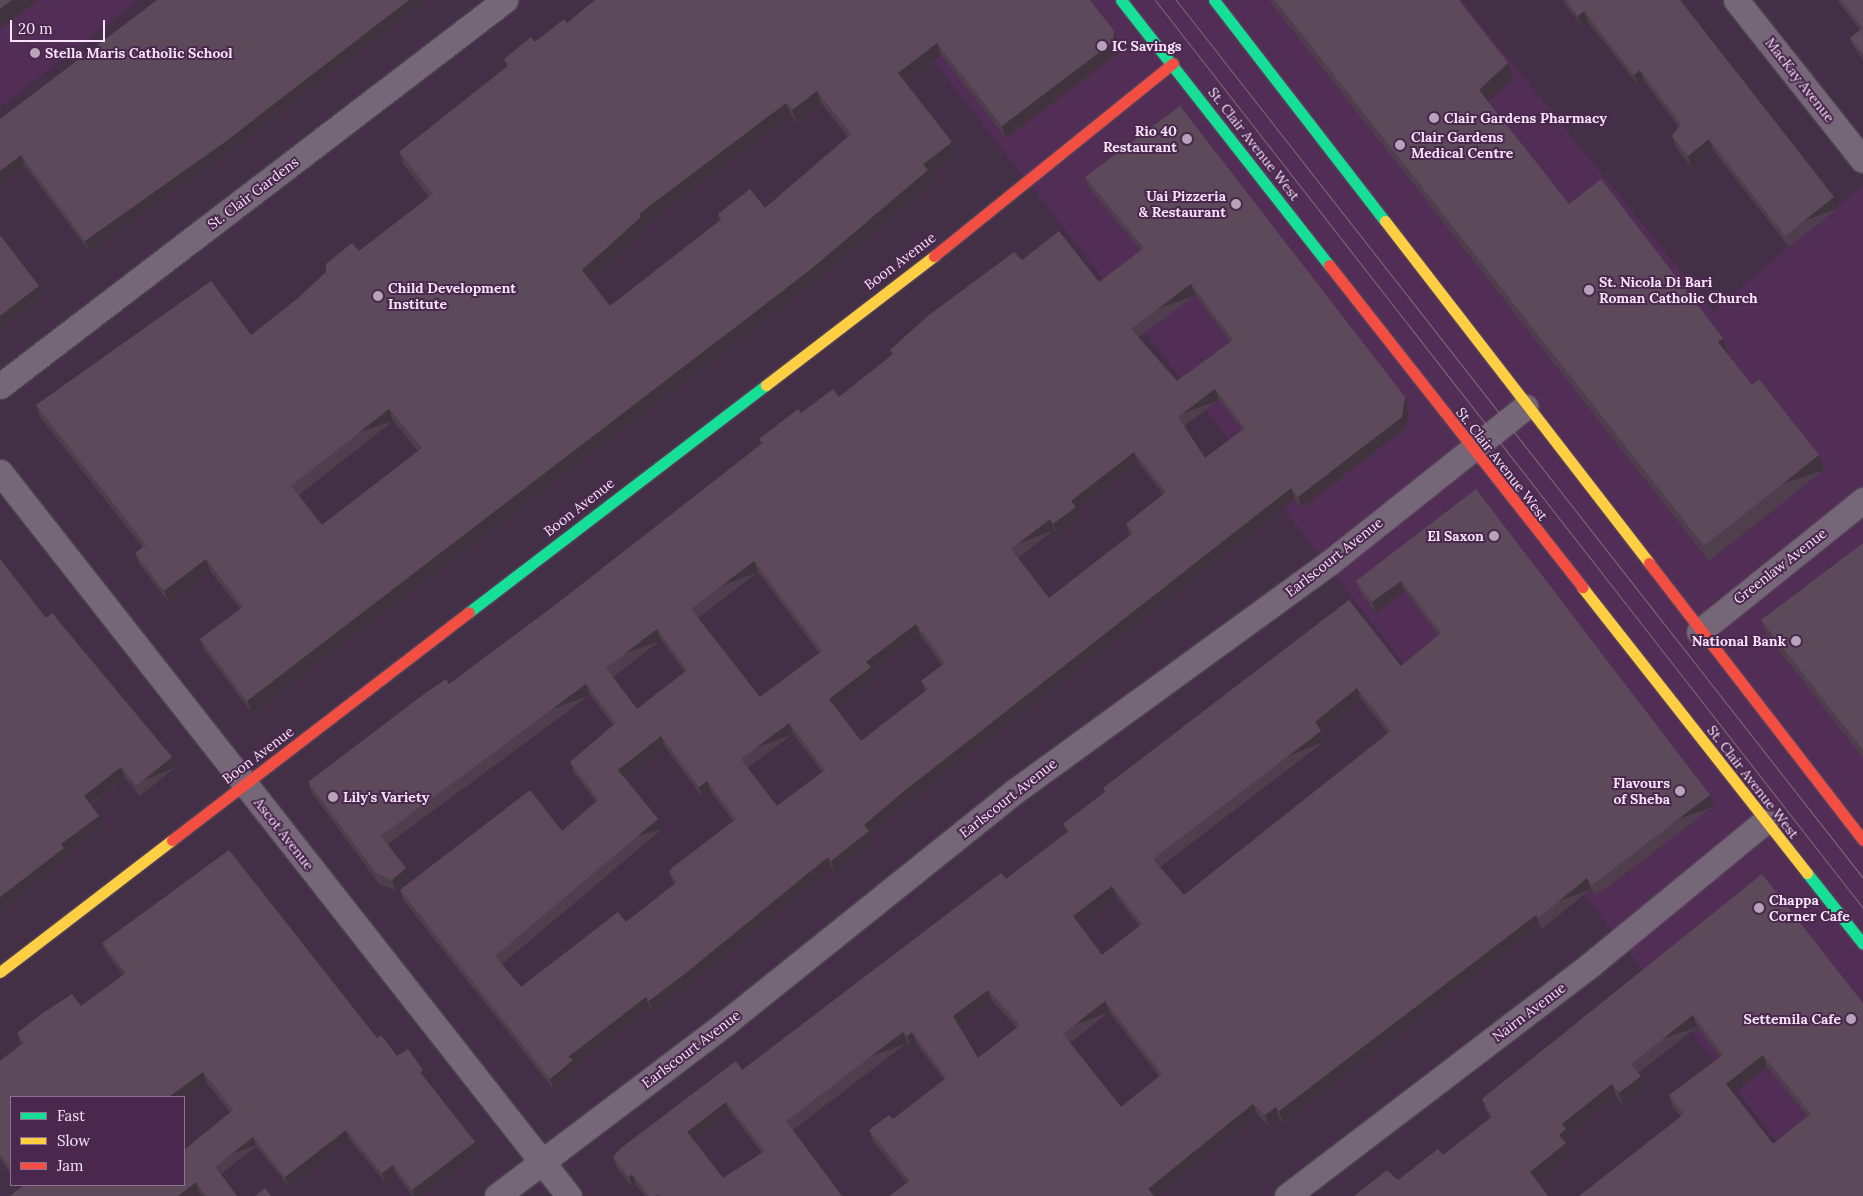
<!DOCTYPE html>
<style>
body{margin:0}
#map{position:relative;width:1863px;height:1196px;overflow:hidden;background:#433046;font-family:Lora,serif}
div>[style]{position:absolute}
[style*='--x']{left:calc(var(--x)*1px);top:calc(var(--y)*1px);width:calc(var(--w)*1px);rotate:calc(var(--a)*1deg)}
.built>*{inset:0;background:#522d56}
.roads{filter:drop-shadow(0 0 1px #5e4e60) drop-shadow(0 0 1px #5e4e60)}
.street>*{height:25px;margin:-12.5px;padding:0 12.5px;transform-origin:12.5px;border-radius:12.5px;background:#756777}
.fast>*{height:11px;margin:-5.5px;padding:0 5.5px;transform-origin:5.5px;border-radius:5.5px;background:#16e098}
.slow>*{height:11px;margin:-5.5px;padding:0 5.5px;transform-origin:5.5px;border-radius:5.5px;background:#ffcf43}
.jam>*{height:11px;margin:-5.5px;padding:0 5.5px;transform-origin:5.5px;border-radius:5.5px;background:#f24e42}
.tram>*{height:1px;margin:-0.5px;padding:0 0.5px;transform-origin:0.5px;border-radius:0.5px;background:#7c6e7d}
.wall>*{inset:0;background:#4f3f4d}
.shaded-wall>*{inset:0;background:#40333e;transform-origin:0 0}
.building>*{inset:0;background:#5c4959}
.dots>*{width:14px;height:14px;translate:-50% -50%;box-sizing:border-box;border:2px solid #4a284e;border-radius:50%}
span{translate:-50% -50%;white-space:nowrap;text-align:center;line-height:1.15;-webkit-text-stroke:4px #4a284e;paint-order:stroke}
.poi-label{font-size:14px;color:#f7e2f9;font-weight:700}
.left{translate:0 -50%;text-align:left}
.right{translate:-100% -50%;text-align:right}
.street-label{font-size:14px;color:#f7e2f9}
.legend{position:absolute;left:10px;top:1096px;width:175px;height:90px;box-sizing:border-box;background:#4a284e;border:1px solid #8f7292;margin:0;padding:6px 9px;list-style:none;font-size:15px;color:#f7e2f9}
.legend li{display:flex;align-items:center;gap:10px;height:25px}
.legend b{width:25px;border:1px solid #8f7292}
.scale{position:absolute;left:10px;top:20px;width:95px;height:22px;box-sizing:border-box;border:2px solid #f7e2f9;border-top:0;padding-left:6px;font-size:15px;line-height:18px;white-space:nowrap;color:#f7e2f9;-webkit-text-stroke:4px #4a284e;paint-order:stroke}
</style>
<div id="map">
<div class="built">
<div style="clip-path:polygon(0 0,139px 0,0 107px)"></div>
<div style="clip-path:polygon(886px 0,1461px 0,1713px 311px,1863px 185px,1863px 1196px,1819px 1196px)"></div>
</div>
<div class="roads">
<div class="street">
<div style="--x:1736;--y:0;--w:204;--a:51.6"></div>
<div style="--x:0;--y:386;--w:636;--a:-37.39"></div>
<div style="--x:0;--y:472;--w:921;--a:51.84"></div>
<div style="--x:1699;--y:632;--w:211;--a:-38.8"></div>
<div style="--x:497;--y:1196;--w:290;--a:-37.1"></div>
<div style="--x:728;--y:1021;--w:368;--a:-38.7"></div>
<div style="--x:1015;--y:791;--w:388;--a:-36"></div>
<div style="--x:1329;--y:563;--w:251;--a:-38.5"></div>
<div style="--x:1287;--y:1196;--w:381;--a:-37.3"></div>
<div style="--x:1590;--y:965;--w:227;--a:-39.4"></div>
</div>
<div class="fast">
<div style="--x:1121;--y:0;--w:337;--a:51.9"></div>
<div style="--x:1214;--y:0;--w:279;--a:52.3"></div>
<div style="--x:469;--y:612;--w:374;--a:-37.4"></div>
<div style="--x:1807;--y:873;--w:90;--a:51.7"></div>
</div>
<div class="slow">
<div style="--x:1385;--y:221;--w:432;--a:52.3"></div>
<div style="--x:766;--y:385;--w:212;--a:-37.5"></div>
<div style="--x:1582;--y:587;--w:364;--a:51.8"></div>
<div style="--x:0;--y:972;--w:217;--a:-37.5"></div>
</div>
<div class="jam">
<div style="--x:934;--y:256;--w:307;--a:-38.9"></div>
<div style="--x:1329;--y:265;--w:410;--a:51.8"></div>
<div style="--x:1649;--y:563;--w:350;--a:52.3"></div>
<div style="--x:172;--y:840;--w:374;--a:-37.5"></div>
</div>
</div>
<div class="tram">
<div style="--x:1155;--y:0;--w:1151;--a:52.06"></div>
<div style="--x:1176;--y:0;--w:1115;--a:51.96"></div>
</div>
<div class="wall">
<div style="clip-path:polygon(157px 0,425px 0,228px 152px,89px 251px,24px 165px,0 184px,0 119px)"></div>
<div style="clip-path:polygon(1269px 0,1459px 0,1514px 78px,1488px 102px,1569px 204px,1728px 353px,1727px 353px,1752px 385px,1824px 470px,1709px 561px)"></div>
<div style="clip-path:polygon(1563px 0,1680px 0,1834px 197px,1838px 208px,1789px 247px,1713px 150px,1691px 167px,1676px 147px,1672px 136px,1679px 127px,1644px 81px,1638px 85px,1588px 22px,1582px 26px,1565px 5px)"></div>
<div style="clip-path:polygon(1837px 0,1863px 0,1863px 60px,1854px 48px,1850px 38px,1860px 30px)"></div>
<div style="clip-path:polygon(evenodd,567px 23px,1114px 31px,1118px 43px,1117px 54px,1006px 138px,941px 55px,905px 83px,956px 154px,930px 175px,932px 182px,814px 282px,252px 713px,205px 651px,200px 639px,240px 609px,210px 571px,169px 603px,140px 565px,135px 553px,143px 548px,40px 417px,36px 405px,251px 335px,429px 197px,403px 164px,399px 152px,507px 67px,504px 59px,535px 42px,567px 23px,821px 103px,848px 137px,765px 208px,718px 214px,720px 220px,610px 306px,589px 280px,646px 229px,644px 225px,791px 115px,797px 122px,821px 103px,567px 23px,393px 421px,418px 451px,322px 525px,299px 495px,393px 421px)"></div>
<div style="clip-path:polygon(evenodd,1085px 177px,1405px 397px,1409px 408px,1406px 428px,1302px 508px,1295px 499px,907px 802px,870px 834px,872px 842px,835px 872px,831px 867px,690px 984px,653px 1012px,650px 1008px,575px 1066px,577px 1071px,554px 1090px,404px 901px,400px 890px,562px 831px,596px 802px,574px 773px,570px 762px,613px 725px,590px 695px,388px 844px,410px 879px,395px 890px,379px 884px,312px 793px,308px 782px,449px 684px,554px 606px,761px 444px,759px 439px,801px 413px,839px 397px,892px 355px,890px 350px,1022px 260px,1099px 282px,1141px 251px,1089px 188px,1085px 177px,1195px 295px,1230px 342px,1177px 381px,1138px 338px,1195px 295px,1085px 177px,1219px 400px,1242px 430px,1205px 458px,1184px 426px,1219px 400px,1085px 177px,1138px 462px,1163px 494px,1126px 524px,1130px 535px,1049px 598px,1018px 558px,1054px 530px,1057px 534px,1080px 518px,1077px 510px,1138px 462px,1085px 177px,758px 572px,819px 653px,760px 697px,698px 618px,758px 572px,1085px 177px,920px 635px,942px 665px,921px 681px,925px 691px,861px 741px,835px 708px,875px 678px,872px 671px,920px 635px,1085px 177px,661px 640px,685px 672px,637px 709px,613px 677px,661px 640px,1085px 177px,793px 734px,822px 772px,777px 806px,747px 768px,793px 734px,1085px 177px,665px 747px,703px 798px,711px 792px,733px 821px,669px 872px,674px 884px,626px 922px,521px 987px,502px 964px,661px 830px,658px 819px,625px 778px,665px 747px)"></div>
<div style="clip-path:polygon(evenodd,1476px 489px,1714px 806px,1596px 896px,1591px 889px,1542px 929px,1539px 925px,1283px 1122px,1279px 1118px,1269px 1126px,1257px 1114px,907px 1183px,873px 1141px,869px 1130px,893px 1119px,944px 1080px,916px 1043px,911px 1047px,907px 1043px,793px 1130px,842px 1196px,645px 1196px,636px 1185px,633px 1188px,617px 1168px,613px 1157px,742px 1070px,1006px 879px,1067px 832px,1063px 824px,1105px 792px,1103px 788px,1401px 666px,1438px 635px,1405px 591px,1376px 613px,1360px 592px,1356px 581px,1476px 489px,1361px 699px,1388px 733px,1184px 895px,1160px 867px,1325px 741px,1321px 730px,1361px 699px,1476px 489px,1116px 896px,1139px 926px,1102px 955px,1080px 925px,1116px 896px,1476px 489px,992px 1001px,1017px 1028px,978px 1058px,958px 1026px,992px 1001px,1476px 489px,1109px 1012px,1159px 1076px,1121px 1107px,1070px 1043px,1109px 1012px,1476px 489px,730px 1112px,762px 1153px,723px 1178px,694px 1140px,730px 1112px)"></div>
<div style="clip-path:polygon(1863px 543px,1863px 758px,1767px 635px,1761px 620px)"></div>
<div style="clip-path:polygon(0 559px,46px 618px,172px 757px,176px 767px,140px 796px,125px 778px,90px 805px,99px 816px,102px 826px,66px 854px,68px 858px,0 910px)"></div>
<div style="clip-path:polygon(evenodd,1762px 874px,1863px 1196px,1681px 1116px,1673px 1107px,1669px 1095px,1720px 1057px,1697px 1027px,1638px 1073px,1641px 1076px,1645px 1088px,1623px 1105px,1616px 1096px,1568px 1134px,1571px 1141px,1566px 1144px,1570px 1155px,1398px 1180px,1443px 1155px,1490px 1118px,1486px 1111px,1482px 1099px,1762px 874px,1767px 1067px,1807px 1116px,1773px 1144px,1733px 1093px,1767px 1067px)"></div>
<div style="clip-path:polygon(102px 943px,377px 1038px,397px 1056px,423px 1070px,427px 1079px,426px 1080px,475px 1142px,478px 1152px,420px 1196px,413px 1196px,396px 1174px,386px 1183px,349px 1139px,289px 1187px,256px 1146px,221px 1174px,237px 1196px,203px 1196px,199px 1192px,22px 1187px,20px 1185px,184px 1185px,230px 1112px,206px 1082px,11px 1097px,11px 1174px,0 1159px,0 1061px,21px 1044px,17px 1033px,81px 1006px,123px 975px,106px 952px)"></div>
</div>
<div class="shaded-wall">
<div style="clip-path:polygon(12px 0,38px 0,0 29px,0 9px)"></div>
<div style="clip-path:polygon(409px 0,425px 0,228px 152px,89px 251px,85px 241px)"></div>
<div style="clip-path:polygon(1584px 11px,1588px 22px,1582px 26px,1578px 16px)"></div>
<div style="clip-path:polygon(1114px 31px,1118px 43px,1117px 54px,1006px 138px,1002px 126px)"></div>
<div style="clip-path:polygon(937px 43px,941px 55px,902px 85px,898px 73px)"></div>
<div style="clip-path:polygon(1508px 63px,1514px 78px,1485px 105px,1479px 90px)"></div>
<div style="clip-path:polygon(1640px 70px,1644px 81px,1638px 85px,1634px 75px)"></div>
<div style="clip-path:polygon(817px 91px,821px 103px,797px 122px,792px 110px)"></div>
<div style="clip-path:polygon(786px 103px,791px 115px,644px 225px,646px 229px,586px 282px,582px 270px,639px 214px)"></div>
<div style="clip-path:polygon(1709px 139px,1713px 150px,1691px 167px,1688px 156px)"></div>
<div style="clip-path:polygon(952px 142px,956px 154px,930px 175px,932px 182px,814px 282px,252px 713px,247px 701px)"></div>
<div style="clip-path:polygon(21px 155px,24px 165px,0 184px,0 171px)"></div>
<div style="left:1834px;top:197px;width:12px;height:63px;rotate:70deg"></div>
<div style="left:1191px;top:284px;width:12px;height:75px;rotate:70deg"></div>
<div style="clip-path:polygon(39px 286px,43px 296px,0 328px,0 316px)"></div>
<div style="clip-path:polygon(1723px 338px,1728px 353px,1724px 356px,1718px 342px)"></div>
<div style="left:1215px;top:389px;width:12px;height:46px;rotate:70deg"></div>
<div style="clip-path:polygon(1405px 397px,1409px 408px,1406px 428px,1302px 508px,1298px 497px)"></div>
<div style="left:389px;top:409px;width:13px;height:125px;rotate:72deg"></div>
<div style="clip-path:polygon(1134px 452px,1138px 462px,1077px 510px,1080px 518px,1057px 534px,1053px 524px,1071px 501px)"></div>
<div style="left:1819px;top:455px;width:16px;height:147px;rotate:72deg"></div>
<div style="clip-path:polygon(1291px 488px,1295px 499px,907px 802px,870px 834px,872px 842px,835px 872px,831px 861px,864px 825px,903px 792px)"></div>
<div style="left:1050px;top:519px;width:12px;height:49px;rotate:70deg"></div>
<div style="clip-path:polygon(206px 559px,210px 571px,169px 603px,164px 591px)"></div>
<div style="left:754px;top:561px;width:12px;height:79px;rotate:70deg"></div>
<div style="clip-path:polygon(1401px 581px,1405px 591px,1376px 613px,1372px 602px)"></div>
<div style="clip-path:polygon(916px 624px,920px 635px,872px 671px,875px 678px,833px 710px,829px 699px,866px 662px)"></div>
<div style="left:657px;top:629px;width:12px;height:64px;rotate:70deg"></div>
<div style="left:586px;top:684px;width:12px;height:255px;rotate:70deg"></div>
<div style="clip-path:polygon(1357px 688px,1361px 699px,1318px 732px,1315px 722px)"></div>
<div style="left:789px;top:723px;width:12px;height:60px;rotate:70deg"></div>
<div style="left:1321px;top:731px;width:11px;height:211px;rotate:68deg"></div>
<div style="clip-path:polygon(661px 736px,665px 747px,622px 780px,618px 770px)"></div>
<div style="left:172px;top:757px;width:11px;height:46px;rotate:68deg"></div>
<div style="clip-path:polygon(121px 767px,125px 778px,87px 806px,84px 796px)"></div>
<div style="clip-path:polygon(707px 781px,711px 792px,703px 798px,699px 787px)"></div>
<div style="left:1710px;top:795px;width:12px;height:148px;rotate:70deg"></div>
<div style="clip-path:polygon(99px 816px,102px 826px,66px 854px,68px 858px,0 910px,0 897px,61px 844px)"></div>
<div style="left:658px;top:819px;width:11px;height:213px;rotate:75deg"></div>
<div style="clip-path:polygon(828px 857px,831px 867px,690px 984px,653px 1012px,649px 1001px)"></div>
<div style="clip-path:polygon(406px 868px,410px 879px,395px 890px,392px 880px)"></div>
<div style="left:1587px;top:878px;width:12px;height:63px;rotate:70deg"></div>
<div style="clip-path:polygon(1112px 886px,1116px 896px,1077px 927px,1073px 916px)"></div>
<div style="clip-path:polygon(1536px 915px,1539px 925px,1283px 1122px,1279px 1111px)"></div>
<div style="clip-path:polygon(988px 990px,992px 1001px,957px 1027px,953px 1016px)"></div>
<div style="clip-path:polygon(646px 997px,650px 1008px,575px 1066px,577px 1071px,554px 1090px,550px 1079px,568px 1057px)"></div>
<div style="left:1105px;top:1001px;width:12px;height:53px;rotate:70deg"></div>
<div style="left:1693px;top:1015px;width:13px;height:79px;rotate:72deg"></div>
<div style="left:903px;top:1032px;width:12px;height:147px;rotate:70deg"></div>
<div style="clip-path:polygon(912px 1032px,916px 1043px,911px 1047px,907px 1036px)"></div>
<div style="clip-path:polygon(1763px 1055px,1767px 1067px,1730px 1096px,1726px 1084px)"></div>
<div style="left:423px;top:1070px;width:10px;height:4px;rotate:66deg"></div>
<div style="clip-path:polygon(203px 1072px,206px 1082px,184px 1098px,184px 1097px,169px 1097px)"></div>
<div style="clip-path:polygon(1641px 1076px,1645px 1088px,1623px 1105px,1619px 1093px)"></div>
<div style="clip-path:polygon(1612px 1084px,1616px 1096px,1568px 1134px,1571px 1141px,1566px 1144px,1570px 1155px,1534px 1184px,1530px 1172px,1559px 1135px,1562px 1124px)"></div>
<div style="clip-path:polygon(726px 1102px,730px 1112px,691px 1143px,687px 1132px)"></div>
<div style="clip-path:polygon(1253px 1104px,1257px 1114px,1156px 1196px,1151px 1196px,1148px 1189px)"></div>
<div style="clip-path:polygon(1276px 1107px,1279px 1118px,1269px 1126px,1265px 1115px)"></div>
<div style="clip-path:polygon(346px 1130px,349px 1139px,289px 1187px,285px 1177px)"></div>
<div style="left:253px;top:1137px;width:9px;height:48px;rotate:72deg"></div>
<div style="clip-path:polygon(475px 1142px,478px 1152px,420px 1196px,414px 1196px,412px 1190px)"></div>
<div style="clip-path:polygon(393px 1165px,396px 1174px,386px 1183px,382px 1173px)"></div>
<div style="clip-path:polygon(632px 1174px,636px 1185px,633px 1188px,629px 1177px)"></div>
<div style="clip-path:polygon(196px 1182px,199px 1192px,194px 1196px,178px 1196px)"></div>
</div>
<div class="building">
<div style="clip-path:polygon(0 0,12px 0,0 9px)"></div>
<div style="clip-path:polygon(157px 0,409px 0,225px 142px,85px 241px,21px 155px,0 171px,0 119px)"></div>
<div style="clip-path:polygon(evenodd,595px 0,1090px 0,1114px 31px,1113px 42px,1002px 126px,937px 43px,898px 73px,952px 142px,923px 164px,928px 170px,810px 270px,247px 701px,200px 639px,243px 607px,206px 559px,164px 591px,135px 553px,146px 545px,36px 405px,211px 281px,251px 335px,298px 298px,326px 272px,326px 264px,352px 243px,359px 251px,433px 194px,399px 152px,509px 65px,504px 59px,531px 37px,535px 42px,564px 19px,567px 23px,595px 0,817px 91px,851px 134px,765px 208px,750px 189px,718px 214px,722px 219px,610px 306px,582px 270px,641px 217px,639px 214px,786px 103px,792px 110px,817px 91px,595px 0,389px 409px,422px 448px,322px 525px,291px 486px,389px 409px)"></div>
<div style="clip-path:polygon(1275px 0,1459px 0,1508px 63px,1479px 90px,1569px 204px,1601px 179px,1723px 338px,1718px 342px,1752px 385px,1759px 379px,1819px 455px,1704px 546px)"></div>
<div style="clip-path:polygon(1566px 0,1680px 0,1834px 197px,1785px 236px,1709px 139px,1688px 156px,1672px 136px,1681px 124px,1640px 70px,1634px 75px,1584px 11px,1578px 16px)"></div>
<div style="clip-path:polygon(1841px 0,1863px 0,1863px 28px)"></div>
<div style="clip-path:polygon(1863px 28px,1863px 54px,1850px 38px)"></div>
<div style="clip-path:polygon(evenodd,1180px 106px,1405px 397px,1402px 417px,1298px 497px,1291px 488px,903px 792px,864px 825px,869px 831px,831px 861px,828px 857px,686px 973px,649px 1001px,646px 997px,568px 1057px,573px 1060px,550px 1079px,400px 890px,530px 790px,562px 831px,598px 800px,570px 762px,616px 723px,586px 684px,381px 836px,406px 868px,392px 880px,376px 873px,308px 782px,424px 694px,446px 679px,449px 684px,554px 606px,763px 443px,759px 439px,798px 409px,801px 413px,833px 389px,839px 397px,893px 354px,890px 350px,929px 315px,1014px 252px,1022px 260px,1059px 231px,1099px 282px,1144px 248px,1085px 177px,1180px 106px,1191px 284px,1233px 340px,1177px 381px,1131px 329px,1191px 284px,1180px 106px,1215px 389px,1245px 428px,1205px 458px,1178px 417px,1215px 389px,1180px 106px,1134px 452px,1166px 492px,1126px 524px,1133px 533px,1049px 598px,1011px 549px,1050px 519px,1053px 524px,1076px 507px,1071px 501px,1134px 452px,1180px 106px,754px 561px,822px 651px,760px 697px,691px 609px,754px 561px,1180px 106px,916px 624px,945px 663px,921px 681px,928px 689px,861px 741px,829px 699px,871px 667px,866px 662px,916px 624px,1180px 106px,657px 629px,687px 670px,637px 709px,606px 668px,657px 629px,1180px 106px,789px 723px,825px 770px,777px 806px,741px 759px,789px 723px,1180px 106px,661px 736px,699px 787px,707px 781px,736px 819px,673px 867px,669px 872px,677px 882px,626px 922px,618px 912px,521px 987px,495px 956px,658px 819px,618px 770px,661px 736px)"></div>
<div style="clip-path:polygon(0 235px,39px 286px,0 316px)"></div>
<div style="clip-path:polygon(evenodd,1476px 489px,1710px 795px,1592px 885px,1587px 878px,1538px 918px,1536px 915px,1279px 1111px,1276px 1107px,1265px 1115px,1253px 1104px,1148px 1189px,1154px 1196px,889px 1196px,910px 1181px,869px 1130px,889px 1115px,893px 1119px,946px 1078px,912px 1032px,907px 1036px,903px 1032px,786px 1121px,842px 1196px,660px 1196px,658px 1194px,655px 1196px,649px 1196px,632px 1174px,629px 1177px,613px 1157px,621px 1148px,736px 1061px,742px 1070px,1001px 873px,1006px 879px,1069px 831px,1063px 824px,1106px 791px,1103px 788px,1349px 600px,1401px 666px,1441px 633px,1401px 581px,1372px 602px,1356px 581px,1476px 489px,1357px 688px,1391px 731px,1184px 895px,1153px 859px,1321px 731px,1315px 722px,1357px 688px,1476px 489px,1112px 886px,1142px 924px,1102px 955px,1073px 916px,1112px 886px,1476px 489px,988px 990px,1020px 1025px,978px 1058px,953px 1016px,988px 990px,1476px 489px,1105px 1001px,1162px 1074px,1121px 1107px,1063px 1034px,1105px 1001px,1476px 489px,726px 1102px,765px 1151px,723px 1178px,687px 1132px,726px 1102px)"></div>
<div style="clip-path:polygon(1863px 543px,1863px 750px,1761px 620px)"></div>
<div style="clip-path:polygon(0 559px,46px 618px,52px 613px,172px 757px,136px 786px,121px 767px,84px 796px,99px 816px,61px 844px,64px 848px,0 897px)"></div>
<div style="clip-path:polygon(229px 850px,377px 1038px,381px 1035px,397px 1056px,408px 1049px,423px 1070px,420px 1072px,475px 1142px,412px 1190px,393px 1165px,382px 1173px,346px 1130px,285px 1177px,253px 1137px,215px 1167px,237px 1196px,206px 1196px,196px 1182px,178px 1196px,10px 1196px,24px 1185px,184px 1185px,184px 1150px,233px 1110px,203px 1072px,169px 1097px,11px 1097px,11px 1169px,0 1154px,0 1061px,24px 1043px,17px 1033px,40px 1015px,72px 994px,81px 1006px,126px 973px,102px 943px)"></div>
<div style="clip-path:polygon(evenodd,1762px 874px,1863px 1003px,1863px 1196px,1579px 1196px,1684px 1114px,1669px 1095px,1723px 1055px,1693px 1015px,1631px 1064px,1641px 1076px,1619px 1093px,1612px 1084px,1562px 1124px,1566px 1129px,1559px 1135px,1566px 1143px,1530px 1172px,1548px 1196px,1354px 1196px,1387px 1170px,1398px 1180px,1438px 1149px,1443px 1155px,1492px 1117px,1482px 1099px,1762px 874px,1763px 1055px,1811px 1114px,1773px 1144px,1726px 1084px,1763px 1055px)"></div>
<div style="clip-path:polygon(265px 1188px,271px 1196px,255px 1196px)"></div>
</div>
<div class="dots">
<div style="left:1102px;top:46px;background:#b8a4ba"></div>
<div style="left:35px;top:53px;background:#b8a4ba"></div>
<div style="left:1434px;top:118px;background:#b8a4ba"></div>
<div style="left:1187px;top:139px;background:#b8a4ba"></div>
<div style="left:1400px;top:145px;background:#b8a4ba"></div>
<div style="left:1236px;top:204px;background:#b8a4ba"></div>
<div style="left:1589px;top:290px;background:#b8a4ba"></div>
<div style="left:378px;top:296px;background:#b8a4ba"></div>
<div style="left:1494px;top:536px;background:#b8a4ba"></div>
<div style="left:1796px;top:641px;background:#b8a4ba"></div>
<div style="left:1680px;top:791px;background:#b8a4ba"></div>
<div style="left:333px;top:797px;background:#b8a4ba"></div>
<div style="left:1759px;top:908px;background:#b8a4ba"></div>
<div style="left:1851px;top:1019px;background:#b8a4ba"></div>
</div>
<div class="poi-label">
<span class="left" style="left:1112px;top:46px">IC Savings</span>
<span class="left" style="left:45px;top:53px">Stella Maris Catholic School</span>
<span class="left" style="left:1444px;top:118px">Clair Gardens Pharmacy</span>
<span class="right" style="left:1177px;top:139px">Rio 40<br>Restaurant</span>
<span class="left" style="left:1411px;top:145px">Clair Gardens<br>Medical Centre</span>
<span class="right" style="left:1226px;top:204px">Uai Pizzeria<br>&amp; Restaurant</span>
<span class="left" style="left:1599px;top:290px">St. Nicola Di Bari<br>Roman Catholic Church</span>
<span class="left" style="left:388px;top:296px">Child Development<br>Institute</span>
<span class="right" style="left:1484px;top:536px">El Saxon</span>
<span class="right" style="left:1786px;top:641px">National Bank</span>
<span class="right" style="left:1670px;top:791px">Flavours<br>of Sheba</span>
<span class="left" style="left:343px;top:797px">Lily's Variety</span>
<span class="left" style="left:1769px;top:908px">Chappa<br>Corner Cafe</span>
<span class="right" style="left:1841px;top:1019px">Settemila Cafe</span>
</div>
<div class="street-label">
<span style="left:1800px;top:80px;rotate:52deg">MacKay Avenue</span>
<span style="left:1254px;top:144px;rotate:52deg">St. Clair Avenue West</span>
<span style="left:253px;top:193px;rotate:-37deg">St. Clair Gardens</span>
<span style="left:900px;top:261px;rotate:-37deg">Boon Avenue</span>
<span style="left:1502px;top:464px;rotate:52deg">St. Clair Avenue West</span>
<span style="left:579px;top:507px;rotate:-38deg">Boon Avenue</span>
<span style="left:1334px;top:557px;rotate:-38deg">Earlscourt Avenue</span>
<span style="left:1780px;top:566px;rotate:-38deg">Greenlaw Avenue</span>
<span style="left:258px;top:755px;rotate:-37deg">Boon Avenue</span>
<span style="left:1753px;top:782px;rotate:52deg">St. Clair Avenue West</span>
<span style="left:1008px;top:798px;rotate:-38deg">Earlscourt Avenue</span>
<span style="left:284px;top:834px;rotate:52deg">Ascot Avenue</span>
<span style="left:1529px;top:1012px;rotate:-37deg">Nairn Avenue</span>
<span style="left:691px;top:1049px;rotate:-37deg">Earlscourt Avenue</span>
</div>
<ul class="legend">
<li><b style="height:6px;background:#16e098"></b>Fast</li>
<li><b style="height:6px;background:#ffcf43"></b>Slow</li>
<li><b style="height:6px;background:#f24e42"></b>Jam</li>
</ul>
<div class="scale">20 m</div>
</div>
